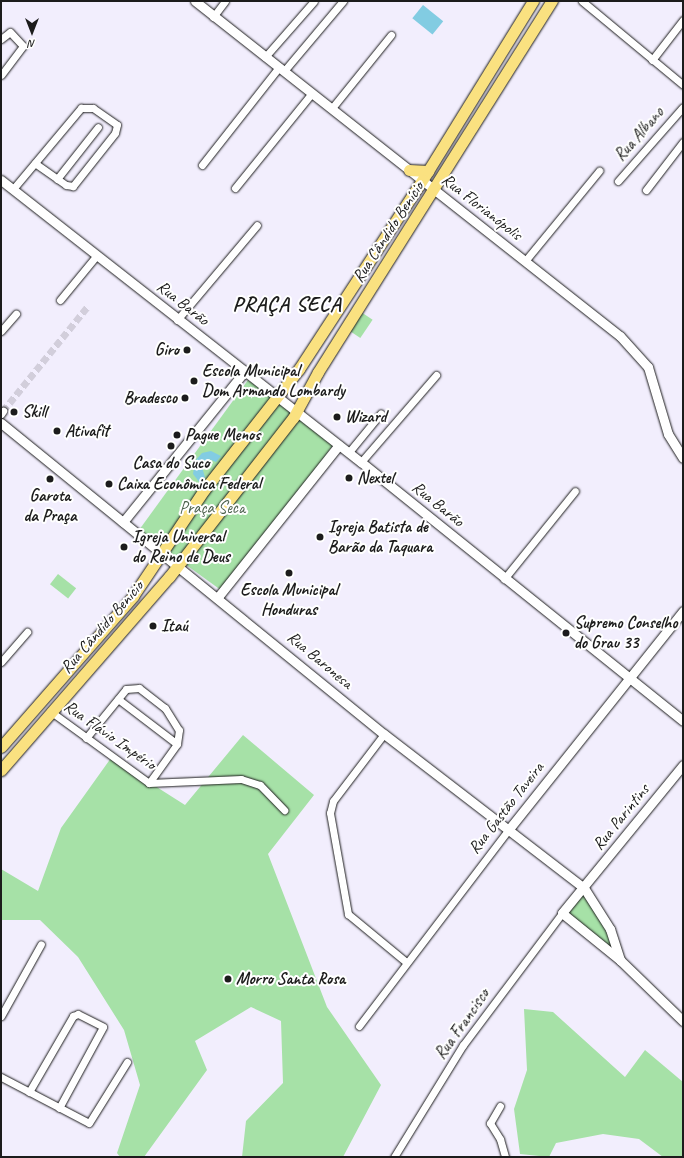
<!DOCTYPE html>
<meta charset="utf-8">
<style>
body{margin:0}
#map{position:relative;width:684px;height:1158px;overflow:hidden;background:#f2eefd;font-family:Caveat,sans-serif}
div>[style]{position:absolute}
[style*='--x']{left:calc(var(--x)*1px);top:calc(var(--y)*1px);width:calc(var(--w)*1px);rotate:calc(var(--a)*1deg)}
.green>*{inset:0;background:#a6e1a7;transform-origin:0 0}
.water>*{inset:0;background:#82cce2;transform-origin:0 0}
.street-tunnel>*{height:7px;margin-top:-3.5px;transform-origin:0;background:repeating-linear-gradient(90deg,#d2cedb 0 7px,transparent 0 10.5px)}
.roads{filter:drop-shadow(0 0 1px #1c1c1c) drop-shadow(0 0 1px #1c1c1c)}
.street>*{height:7px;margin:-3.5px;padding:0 3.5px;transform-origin:3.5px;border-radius:3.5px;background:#fff}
.secondary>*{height:9px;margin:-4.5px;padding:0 4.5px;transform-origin:4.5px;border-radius:4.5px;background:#fff}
.primary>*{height:11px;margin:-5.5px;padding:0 5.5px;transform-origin:5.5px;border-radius:5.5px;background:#fae180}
.dots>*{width:11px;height:11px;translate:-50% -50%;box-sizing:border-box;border:2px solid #fff;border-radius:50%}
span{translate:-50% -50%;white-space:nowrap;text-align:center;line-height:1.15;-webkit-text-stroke:4px #fff;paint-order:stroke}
.street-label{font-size:17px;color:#1c1c1c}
.poi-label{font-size:17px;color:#1c1c1c;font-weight:700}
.right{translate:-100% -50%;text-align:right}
.left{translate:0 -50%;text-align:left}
.park-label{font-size:17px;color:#4c614d}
.district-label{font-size:21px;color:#1c1c1c;font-weight:700;letter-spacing:1px}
.frame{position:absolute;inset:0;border:2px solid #1c1c1c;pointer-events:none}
.north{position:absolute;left:12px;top:12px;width:40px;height:40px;-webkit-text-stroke:3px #fff;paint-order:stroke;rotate:180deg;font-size:11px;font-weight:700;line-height:16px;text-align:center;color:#1c1c1c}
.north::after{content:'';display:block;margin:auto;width:14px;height:18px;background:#1c1c1c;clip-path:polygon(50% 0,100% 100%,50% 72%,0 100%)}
</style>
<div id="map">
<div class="green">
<div style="left:361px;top:312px;width:14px;height:22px;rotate:34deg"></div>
<div style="left:248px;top:380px;width:107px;height:186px;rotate:36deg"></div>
<div style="left:58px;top:574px;width:23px;height:13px;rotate:38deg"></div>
<div style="clip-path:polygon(243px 735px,314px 795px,268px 854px,327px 1007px,381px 1085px,343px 1157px,242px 1157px,246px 1121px,283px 1083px,281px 1021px,251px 1007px,195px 1041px,207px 1070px,144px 1157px,120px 1157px,117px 1153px,140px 1085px,124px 1030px,78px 957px,40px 920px,1px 920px,1px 869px,38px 891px,61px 828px,111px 758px,185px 805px)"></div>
<div style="clip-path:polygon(584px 888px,602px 913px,620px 960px,562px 913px)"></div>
<div style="clip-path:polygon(524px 1009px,553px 1012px,625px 1077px,645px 1050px,683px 1082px,683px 1157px,663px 1157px,639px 1139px,603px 1134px,556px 1143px,549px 1157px,520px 1154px,514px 1109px,527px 1070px)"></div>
</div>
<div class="water">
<div style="left:423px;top:5px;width:26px;height:17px;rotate:39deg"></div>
<div style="clip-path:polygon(211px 451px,221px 456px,216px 462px,209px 459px,201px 464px,205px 477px,200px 483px,193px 474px,195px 461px,202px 453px)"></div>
</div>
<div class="street-tunnel">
<div style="--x:3;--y:411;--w:135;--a:-51"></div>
</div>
<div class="roads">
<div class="street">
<div style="--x:582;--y:1;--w:131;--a:39.7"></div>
<div style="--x:213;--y:17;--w:20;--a:-53"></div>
<div style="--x:1;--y:39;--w:11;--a:-38"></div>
<div style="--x:10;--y:32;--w:19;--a:47"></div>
<div style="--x:23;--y:46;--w:36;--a:127"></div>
<div style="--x:265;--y:57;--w:74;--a:-48.8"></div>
<div style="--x:652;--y:60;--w:51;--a:-52.2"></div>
<div style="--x:284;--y:71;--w:92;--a:-49.9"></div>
<div style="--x:332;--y:108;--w:94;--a:-51.1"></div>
<div style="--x:202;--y:165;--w:125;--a:-51.8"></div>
<div style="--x:57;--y:179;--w:66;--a:-51.7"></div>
<div style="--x:618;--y:181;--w:98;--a:-48.7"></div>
<div style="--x:235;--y:188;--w:122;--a:-51"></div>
<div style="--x:13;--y:189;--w:106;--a:-50"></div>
<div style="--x:81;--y:108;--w:12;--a:0"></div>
<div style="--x:93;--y:108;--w:29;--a:35"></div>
<div style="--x:117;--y:125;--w:8;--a:104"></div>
<div style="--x:115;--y:133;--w:68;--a:128.4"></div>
<div style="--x:73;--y:186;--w:7;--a:-172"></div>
<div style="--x:66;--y:185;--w:38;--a:-145"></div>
<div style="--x:646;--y:190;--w:61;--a:-52.4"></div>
<div style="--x:525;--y:261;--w:117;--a:-50.6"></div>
<div style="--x:60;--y:300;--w:58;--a:-50.6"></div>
<div style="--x:177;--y:320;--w:124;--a:-49.9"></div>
<div style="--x:1;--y:331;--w:23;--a:-49"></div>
<div style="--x:1;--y:414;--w:4;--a:-56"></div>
<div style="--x:349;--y:452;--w:50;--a:-50.6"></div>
<div style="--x:361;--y:462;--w:115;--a:-49.2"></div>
<div style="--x:504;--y:579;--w:113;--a:-51.1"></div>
<div style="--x:1;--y:662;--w:40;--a:-49"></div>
<div style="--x:118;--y:699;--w:74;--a:37.3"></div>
<div style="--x:50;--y:711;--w:122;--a:36"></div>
<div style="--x:149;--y:783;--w:92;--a:-2.5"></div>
<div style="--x:241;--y:779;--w:20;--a:18"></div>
<div style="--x:260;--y:785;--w:35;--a:46"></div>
<div style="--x:384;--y:734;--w:84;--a:127.3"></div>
<div style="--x:333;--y:801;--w:12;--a:104"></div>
<div style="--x:330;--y:813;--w:103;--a:79.9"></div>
<div style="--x:348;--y:914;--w:75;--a:39.6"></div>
<div style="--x:86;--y:738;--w:63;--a:-50.8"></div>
<div style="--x:126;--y:689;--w:13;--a:-4"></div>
<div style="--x:139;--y:688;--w:33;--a:38"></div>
<div style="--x:165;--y:708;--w:26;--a:58"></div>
<div style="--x:179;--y:730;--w:14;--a:98"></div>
<div style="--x:177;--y:744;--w:48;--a:125.7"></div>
<div style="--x:1;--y:1016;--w:82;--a:-60.9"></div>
<div style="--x:359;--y:1026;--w:248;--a:-52.7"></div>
<div style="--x:1;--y:1077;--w:99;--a:27.6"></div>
<div style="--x:89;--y:1123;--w:72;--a:-58.1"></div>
<div style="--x:29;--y:1092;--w:88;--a:-59.9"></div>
<div style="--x:73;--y:1016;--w:5;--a:-22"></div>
<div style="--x:78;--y:1014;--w:28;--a:27"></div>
<div style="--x:103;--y:1027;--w:92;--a:118.5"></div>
<div style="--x:500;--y:1106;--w:20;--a:120"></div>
<div style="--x:490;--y:1123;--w:19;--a:58"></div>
<div style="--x:500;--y:1139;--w:19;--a:74"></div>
<div style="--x:394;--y:1157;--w:132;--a:-58.4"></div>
<div style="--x:463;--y:1045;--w:165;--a:-53.1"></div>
</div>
<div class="secondary">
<div style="--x:195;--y:1;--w:541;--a:38.25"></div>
<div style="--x:620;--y:336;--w:42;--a:47.9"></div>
<div style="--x:648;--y:367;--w:70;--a:73.4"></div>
<div style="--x:668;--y:434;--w:28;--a:58"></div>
<div style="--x:1;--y:180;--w:457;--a:38.1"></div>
<div style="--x:361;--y:462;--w:413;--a:38.8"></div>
<div style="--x:1;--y:423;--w:493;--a:39.1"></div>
<div style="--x:384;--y:734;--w:252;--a:37.6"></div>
<div style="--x:584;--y:888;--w:49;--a:57.6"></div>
<div style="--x:610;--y:929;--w:33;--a:72"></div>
<div style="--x:123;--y:522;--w:194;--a:-51.1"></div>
<div style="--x:218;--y:597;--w:194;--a:-51.5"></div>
<div style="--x:683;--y:765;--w:191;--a:129.3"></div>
<div style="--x:562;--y:913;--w:75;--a:39"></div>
<div style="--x:620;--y:960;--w:88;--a:44.1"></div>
<div style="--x:509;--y:829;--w:279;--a:-51.4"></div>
</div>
<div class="primary">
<div style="--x:409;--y:170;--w:19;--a:3"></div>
<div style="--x:1;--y:747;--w:201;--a:-48.8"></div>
<div style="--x:133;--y:596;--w:128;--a:-56.2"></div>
<div style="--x:204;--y:490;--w:154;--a:-51.9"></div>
<div style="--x:299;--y:369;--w:236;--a:-56.9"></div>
<div style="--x:428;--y:171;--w:200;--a:-58.3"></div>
<div style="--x:1;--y:770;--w:256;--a:-49"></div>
<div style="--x:169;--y:577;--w:202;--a:-52.1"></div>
<div style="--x:293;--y:418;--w:52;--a:-61.5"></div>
<div style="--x:318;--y:372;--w:439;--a:-57.8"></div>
</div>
</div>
<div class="dots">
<div style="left:187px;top:350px;background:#1c1c1c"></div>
<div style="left:194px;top:381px;background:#1c1c1c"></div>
<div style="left:185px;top:398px;background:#1c1c1c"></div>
<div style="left:14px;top:412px;background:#1c1c1c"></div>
<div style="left:337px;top:417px;background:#1c1c1c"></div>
<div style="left:57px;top:431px;background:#1c1c1c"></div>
<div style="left:177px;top:435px;background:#1c1c1c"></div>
<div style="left:171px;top:446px;background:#1c1c1c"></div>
<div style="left:349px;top:478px;background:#1c1c1c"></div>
<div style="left:50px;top:479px;background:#1c1c1c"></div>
<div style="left:109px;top:484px;background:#1c1c1c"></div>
<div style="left:320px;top:537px;background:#1c1c1c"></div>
<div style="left:124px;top:547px;background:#1c1c1c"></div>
<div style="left:289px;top:573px;background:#1c1c1c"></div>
<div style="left:153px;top:626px;background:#1c1c1c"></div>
<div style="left:566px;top:633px;background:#1c1c1c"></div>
<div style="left:228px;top:979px;background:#1c1c1c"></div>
</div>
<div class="street-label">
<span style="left:639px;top:134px;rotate:-49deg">Rua Albano</span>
<span style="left:482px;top:207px;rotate:38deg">Rua Florianópolis</span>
<span style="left:388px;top:232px;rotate:-57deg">Rua Cândido Benício</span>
<span style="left:183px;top:303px;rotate:38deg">Rua Barão</span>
<span style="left:438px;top:504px;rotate:39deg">Rua Barão</span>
<span style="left:102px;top:627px;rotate:-49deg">Rua Cândido Benício</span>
<span style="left:320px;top:660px;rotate:40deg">Rua Baronesa</span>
<span style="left:110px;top:735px;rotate:35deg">Rua Flávio Império</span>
<span style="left:506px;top:808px;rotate:-52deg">Rua Gastão Taveira</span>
<span style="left:621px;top:817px;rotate:-51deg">Rua Parintins</span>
<span style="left:462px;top:1024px;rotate:-55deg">Rua Francisco</span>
</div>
<div class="poi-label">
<span class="right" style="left:179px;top:350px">Giro</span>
<span class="left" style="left:202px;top:381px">Escola Municipal<br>Dom Armando Lombardy</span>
<span class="right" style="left:177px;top:398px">Bradesco</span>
<span class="left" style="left:22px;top:412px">Skill</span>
<span class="left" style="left:345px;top:417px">Wizard</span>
<span class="left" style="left:65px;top:431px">Ativafit</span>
<span class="left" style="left:185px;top:435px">Pague Menos</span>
<span style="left:171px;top:463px">Casa do Suco</span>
<span class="left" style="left:357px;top:478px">Nextel</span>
<span class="left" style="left:117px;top:484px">Caixa Econômica Federal</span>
<span style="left:50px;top:506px">Garota<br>da Praça</span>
<span class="left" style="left:328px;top:537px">Igreja Batista de<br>Barão da Taquara</span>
<span class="left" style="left:132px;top:547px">Igreja Universal<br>do Reino de Deus</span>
<span style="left:289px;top:600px">Escola Municipal<br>Honduras</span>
<span class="left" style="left:574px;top:633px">Supremo Conselho<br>do Grau 33</span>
<span class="left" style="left:161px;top:626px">Itaú</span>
<span class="left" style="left:236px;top:979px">Morro Santa Rosa</span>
</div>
<div class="park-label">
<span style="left:212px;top:508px">Praça Seca</span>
</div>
<div class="district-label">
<span style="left:287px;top:304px">PRAÇA SECA</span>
</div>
<div class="frame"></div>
<div class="north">N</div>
</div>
